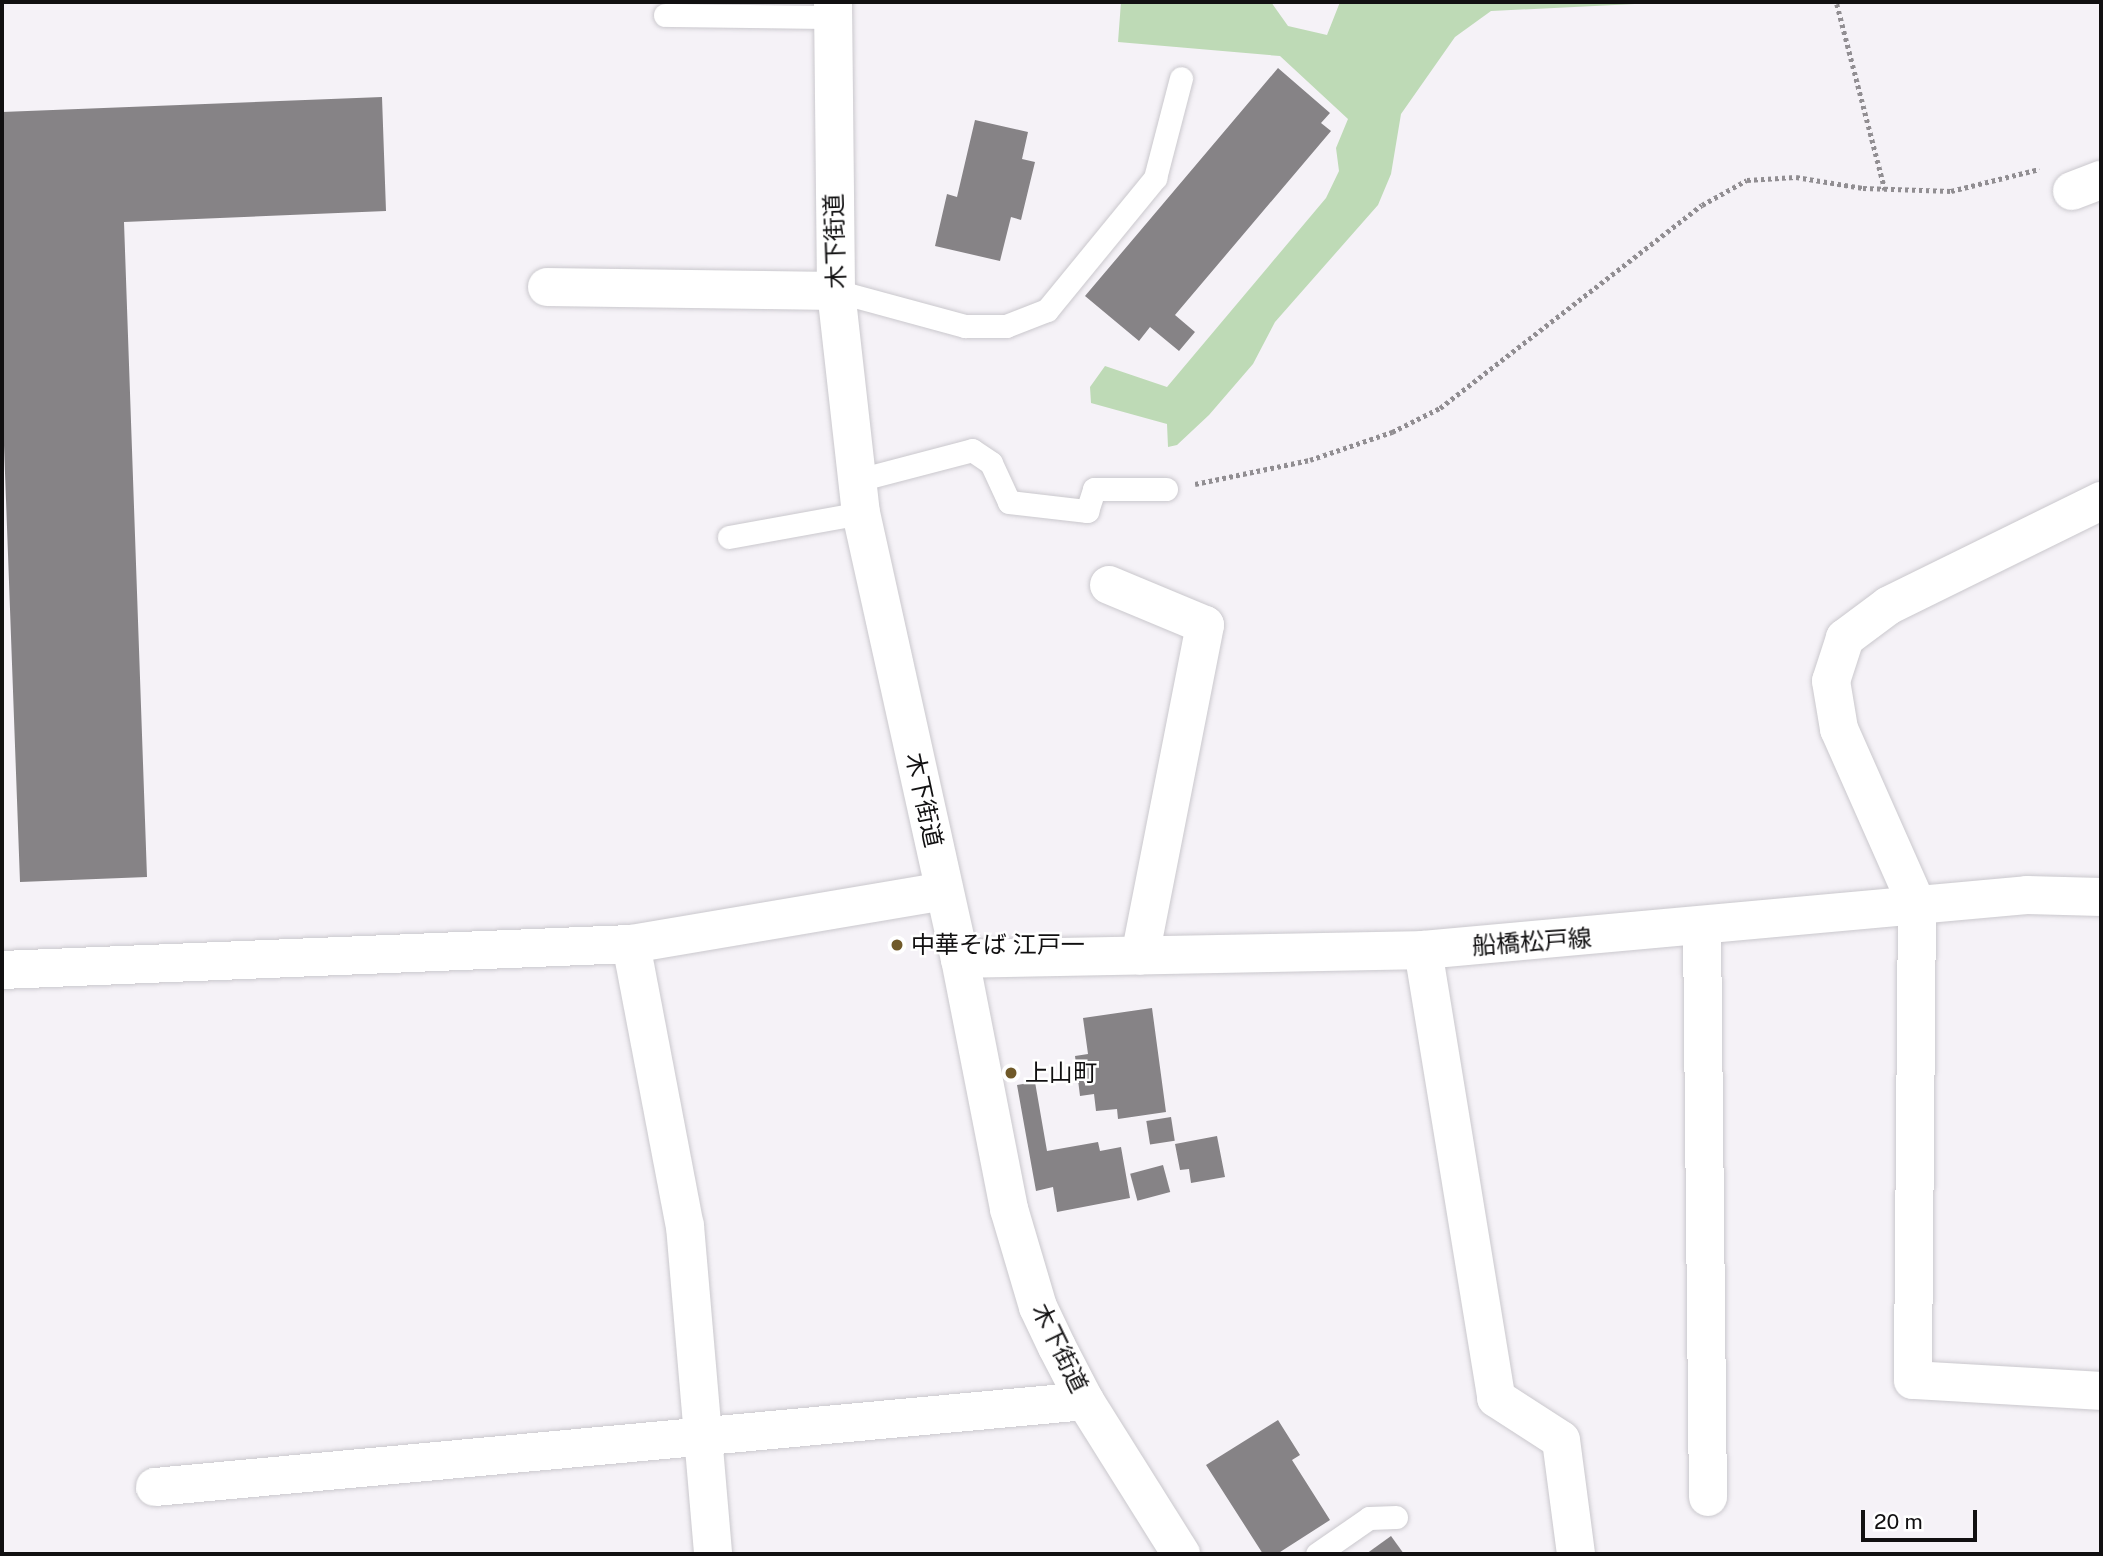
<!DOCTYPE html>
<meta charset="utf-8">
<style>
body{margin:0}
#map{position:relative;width:2103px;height:1556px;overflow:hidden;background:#f5f2f7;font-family:"Public Sans","Noto Sans JP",sans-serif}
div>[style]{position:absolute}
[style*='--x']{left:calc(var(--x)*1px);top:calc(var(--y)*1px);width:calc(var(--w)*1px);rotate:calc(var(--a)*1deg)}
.green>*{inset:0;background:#bedab6}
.building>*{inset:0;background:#868386;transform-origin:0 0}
.path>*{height:4.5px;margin-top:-2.25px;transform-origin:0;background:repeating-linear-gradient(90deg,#918e92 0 3.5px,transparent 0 7px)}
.roads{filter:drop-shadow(0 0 2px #cac8cd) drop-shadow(0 0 2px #cac8cd)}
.lane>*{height:23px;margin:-11.5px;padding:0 11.5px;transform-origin:11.5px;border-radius:11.5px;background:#fff}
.street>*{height:38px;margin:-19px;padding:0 19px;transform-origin:19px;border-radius:19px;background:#fff}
.primary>*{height:38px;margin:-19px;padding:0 19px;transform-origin:19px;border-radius:19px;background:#fff}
.dots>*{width:19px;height:19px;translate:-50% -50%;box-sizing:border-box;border:4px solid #fff;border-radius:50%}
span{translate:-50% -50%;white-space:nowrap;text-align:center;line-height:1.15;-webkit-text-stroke:5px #fff;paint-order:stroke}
.street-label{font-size:24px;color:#111011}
.poi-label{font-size:24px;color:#111011}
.left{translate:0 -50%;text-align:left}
.frame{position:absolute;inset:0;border:4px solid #111011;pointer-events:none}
.scale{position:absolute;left:1861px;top:1510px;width:116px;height:32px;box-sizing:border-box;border:4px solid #111011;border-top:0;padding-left:9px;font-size:21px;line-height:24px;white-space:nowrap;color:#111011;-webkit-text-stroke:5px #fff;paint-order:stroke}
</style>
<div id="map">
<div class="green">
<div style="clip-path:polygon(1121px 2px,1271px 2px,1288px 26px,1327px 35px,1340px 2px,1675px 2px,1491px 11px,1455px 37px,1401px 114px,1391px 174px,1378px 205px,1275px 322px,1253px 364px,1209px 415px,1177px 445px,1168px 447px,1167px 424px,1091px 403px,1090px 387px,1105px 366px,1167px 387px,1326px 198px,1339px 171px,1336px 148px,1348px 119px,1280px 56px,1118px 42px)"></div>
</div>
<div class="building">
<div style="clip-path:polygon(1278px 68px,1330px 113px,1321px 123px,1331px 131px,1175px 315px,1195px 332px,1179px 351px,1150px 327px,1139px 341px,1085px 296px)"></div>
<div style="clip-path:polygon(382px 97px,386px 211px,124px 222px,147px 877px,20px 882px,2px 391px,2px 112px)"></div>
<div style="clip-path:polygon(975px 120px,1028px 132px,1022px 159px,1035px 162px,1021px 220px,1011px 217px,1000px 261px,935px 246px,947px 194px,957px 197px)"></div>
<div style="clip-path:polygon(1152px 1008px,1166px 1112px,1118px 1119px,1117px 1109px,1096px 1111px,1094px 1094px,1080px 1096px,1075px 1056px,1088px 1054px,1083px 1018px)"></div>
<div style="clip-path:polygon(1035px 1082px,1047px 1151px,1098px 1142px,1100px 1151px,1121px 1147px,1130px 1198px,1057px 1212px,1053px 1187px,1036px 1191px,1017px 1085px)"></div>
<div style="left:1171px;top:1117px;width:24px;height:25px;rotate:81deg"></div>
<div style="clip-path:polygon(1217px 1136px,1225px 1177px,1191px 1183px,1189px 1169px,1180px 1170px,1175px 1144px)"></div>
<div style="left:1163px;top:1165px;width:28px;height:34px;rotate:75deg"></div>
<div style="clip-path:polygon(1278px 1420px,1300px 1455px,1292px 1460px,1330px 1520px,1277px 1554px,1263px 1554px,1206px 1465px)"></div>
<div style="clip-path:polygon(1391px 1536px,1404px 1554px,1366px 1554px)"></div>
</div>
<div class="path">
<div style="--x:1837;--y:4;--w:192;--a:75.5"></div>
<div style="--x:1195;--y:484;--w:117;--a:-11.8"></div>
<div style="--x:1310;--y:460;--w:87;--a:-18.9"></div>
<div style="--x:1392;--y:432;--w:54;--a:-26.6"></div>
<div style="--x:1440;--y:408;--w:331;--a:-37.8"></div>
<div style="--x:1702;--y:205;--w:51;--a:-29.1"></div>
<div style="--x:1747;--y:180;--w:49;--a:-3.5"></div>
<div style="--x:1796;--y:177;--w:68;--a:9.3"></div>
<div style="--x:1863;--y:188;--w:88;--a:2"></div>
<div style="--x:1951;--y:191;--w:91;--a:-14"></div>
</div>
<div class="roads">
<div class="lane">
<div style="--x:665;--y:15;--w:168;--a:0.7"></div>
<div style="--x:836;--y:291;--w:134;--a:15.2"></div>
<div style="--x:965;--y:326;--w:41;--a:0"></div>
<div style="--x:1006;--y:326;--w:44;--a:-21.3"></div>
<div style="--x:1047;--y:310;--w:171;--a:-50.7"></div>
<div style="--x:1155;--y:178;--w:103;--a:-75.4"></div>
<div style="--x:858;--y:480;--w:118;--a:-14.7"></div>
<div style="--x:972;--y:450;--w:23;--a:34"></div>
<div style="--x:991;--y:463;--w:43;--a:65.2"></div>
<div style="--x:1009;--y:502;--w:79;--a:6.6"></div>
<div style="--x:1087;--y:511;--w:23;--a:-72"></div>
<div style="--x:1094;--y:489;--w:72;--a:0"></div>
<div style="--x:729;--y:537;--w:134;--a:-10.3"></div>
<div style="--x:1317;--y:1554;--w:63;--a:-34.7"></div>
<div style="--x:1369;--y:1518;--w:27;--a:-2"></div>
</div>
<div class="street">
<div style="--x:2072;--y:191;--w:31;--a:-21"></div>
<div style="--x:547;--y:287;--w:289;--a:0.8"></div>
<div style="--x:2101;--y:501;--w:237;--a:153.8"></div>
<div style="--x:1888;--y:606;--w:54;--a:143.3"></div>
<div style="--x:1845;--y:638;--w:45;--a:108"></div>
<div style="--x:1831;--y:681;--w:49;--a:80.5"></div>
<div style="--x:1839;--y:729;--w:193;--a:66.1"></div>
<div style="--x:1917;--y:905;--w:475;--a:90.5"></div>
<div style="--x:1913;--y:1380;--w:188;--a:3.3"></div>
<div style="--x:1109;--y:585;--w:104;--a:22.6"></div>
<div style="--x:1205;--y:625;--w:337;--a:101.1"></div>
<div style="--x:1702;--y:928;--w:569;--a:89.4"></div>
<div style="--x:631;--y:944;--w:287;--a:79.2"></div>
<div style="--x:685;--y:1226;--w:329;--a:85.1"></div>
<div style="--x:1423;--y:950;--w:454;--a:80.7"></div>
<div style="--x:1496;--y:1398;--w:77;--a:32.9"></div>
<div style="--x:1561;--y:1440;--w:115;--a:82.5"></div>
<div style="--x:2;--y:970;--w:630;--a:-2.37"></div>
<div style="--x:631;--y:944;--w:317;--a:-9.6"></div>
<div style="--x:155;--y:1487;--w:934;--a:-5.28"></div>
</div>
<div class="primary">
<div style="--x:833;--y:2;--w:289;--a:89.4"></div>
<div style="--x:836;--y:291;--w:223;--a:83.6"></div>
<div style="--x:861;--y:513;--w:457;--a:77.5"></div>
<div style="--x:960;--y:959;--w:255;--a:78.9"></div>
<div style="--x:1009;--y:1209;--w:102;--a:73.5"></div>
<div style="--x:1038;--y:1307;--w:44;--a:64.6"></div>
<div style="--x:1057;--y:1347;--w:61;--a:62.6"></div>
<div style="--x:1085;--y:1401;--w:181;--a:57.9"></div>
<div style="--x:960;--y:959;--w:463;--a:-1.1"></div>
<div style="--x:1423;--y:950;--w:606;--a:-5.2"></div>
<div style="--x:2027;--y:895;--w:74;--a:1.5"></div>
</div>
</div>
<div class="dots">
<div style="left:897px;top:945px;background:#705929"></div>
<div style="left:1011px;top:1073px;background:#705929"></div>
</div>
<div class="street-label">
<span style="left:835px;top:241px;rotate:-92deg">木下街道</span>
<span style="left:924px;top:800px;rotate:78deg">木下街道</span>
<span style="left:1532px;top:942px;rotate:-4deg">船橋松戸線</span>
<span style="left:1060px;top:1348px;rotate:64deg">木下街道</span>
</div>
<div class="poi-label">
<span class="left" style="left:911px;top:945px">中華そば 江戸一</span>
<span class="left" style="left:1025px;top:1073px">上山町</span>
</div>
<div class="frame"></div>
<div class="scale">20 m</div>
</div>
